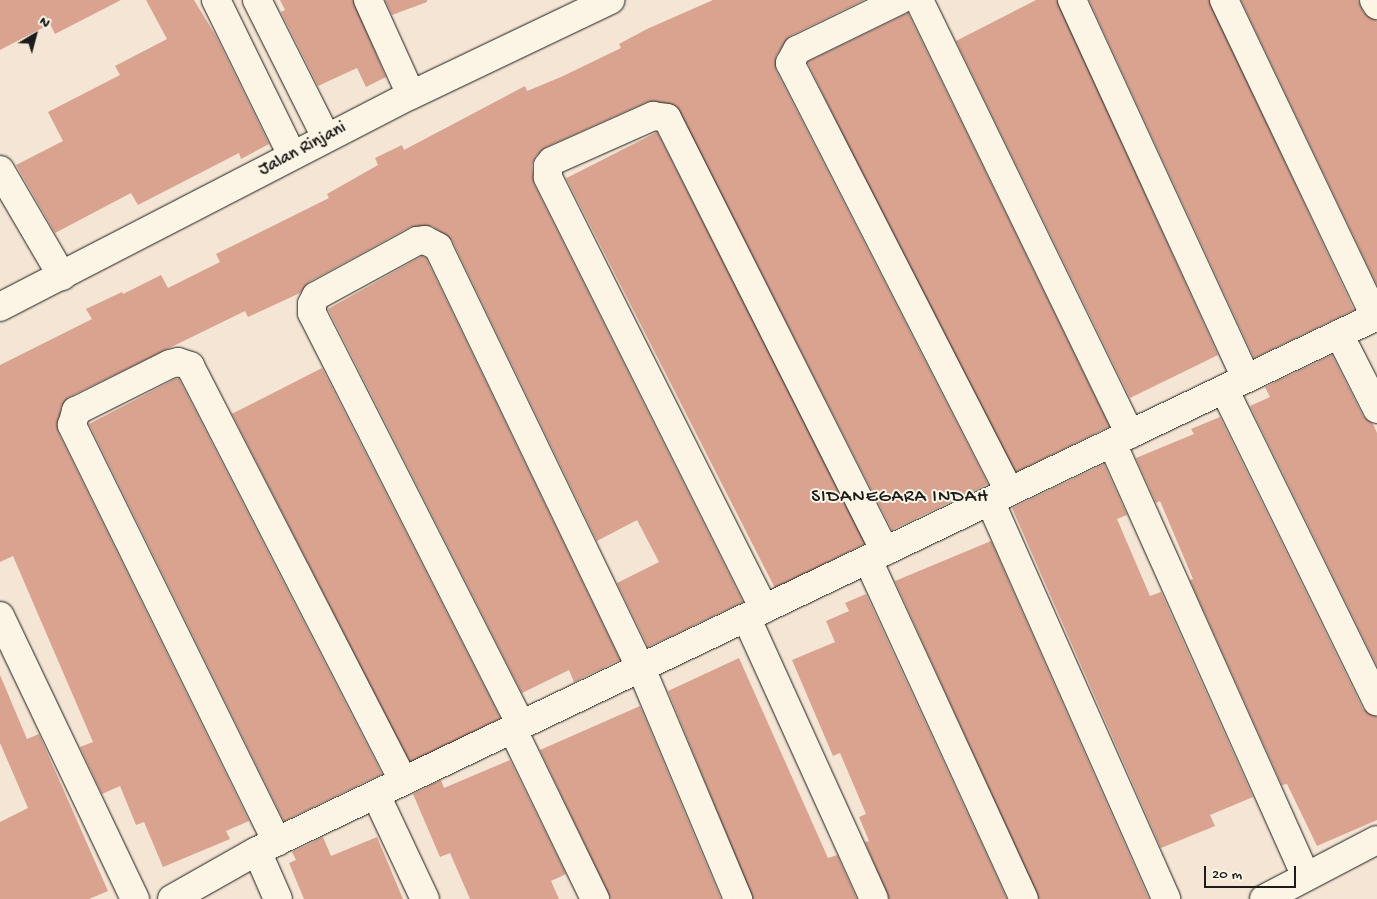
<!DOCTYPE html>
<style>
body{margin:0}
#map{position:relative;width:1377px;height:899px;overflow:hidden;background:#f5e5d4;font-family:"Gochi Hand",sans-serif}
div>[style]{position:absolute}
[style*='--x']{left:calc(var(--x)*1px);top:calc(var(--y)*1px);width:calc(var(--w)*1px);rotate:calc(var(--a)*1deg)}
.building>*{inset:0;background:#d9a390;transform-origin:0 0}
.roads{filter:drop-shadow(0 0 1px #1c1c1c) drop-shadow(0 0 1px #1c1c1c)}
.street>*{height:28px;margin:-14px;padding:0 14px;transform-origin:14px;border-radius:14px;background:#fcf5e5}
.secondary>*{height:28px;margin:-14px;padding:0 14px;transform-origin:14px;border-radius:14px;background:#fcf5e5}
span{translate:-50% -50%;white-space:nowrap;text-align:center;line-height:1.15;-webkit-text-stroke:4px #fcf5e5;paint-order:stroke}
.street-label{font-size:18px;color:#1c1c1c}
.neighbourhood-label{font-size:19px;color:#1c1c1c;letter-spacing:1px}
.north{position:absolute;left:10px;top:10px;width:50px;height:50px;-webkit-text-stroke:4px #fcf5e5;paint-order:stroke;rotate:37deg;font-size:14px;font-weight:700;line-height:20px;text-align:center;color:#1c1c1c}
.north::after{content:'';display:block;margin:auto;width:18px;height:22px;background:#1c1c1c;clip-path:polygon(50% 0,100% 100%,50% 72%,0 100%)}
.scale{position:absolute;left:1204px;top:866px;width:92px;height:22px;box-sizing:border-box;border:2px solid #1c1c1c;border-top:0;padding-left:6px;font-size:15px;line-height:18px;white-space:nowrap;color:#1c1c1c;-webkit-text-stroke:4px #fcf5e5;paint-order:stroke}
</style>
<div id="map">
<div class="building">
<div style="clip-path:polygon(0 0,121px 0,55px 34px,50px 24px,0 50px)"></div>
<div style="clip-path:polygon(146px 0,194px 0,216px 36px,269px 144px,241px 159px,239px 153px,138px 205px,131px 193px,55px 233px,16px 165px,63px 141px,48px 112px,120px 75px,115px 66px,167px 39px)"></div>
<div style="clip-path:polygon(280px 0,353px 0,386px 77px,366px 87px,357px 68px,318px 86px,281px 12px,285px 10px)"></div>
<div style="clip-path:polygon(385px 0,427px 0,427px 2px,392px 15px)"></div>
<div style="clip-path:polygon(713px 0,864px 0,790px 36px,776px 56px,776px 70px,988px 484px,892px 530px,676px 106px,647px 102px,546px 147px,536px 156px,532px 165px,534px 184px,743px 602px,648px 647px,617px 583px,659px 562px,637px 520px,597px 541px,452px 240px,432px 226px,410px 227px,309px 282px,300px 293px,248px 317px,245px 311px,69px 397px,61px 407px,58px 432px,249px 821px,226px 831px,230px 839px,163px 867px,144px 822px,136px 825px,120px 786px,102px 794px,80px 747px,93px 742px,13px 556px,0 562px,0 365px,92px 319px,86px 309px,122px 292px,123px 294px,161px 275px,168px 288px,220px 262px,216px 254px,329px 198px,327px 194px,378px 165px,375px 158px,402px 145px,404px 150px,525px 86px,527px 91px,561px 77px,621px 48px,619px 44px,647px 29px)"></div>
<div style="clip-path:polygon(1036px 0,1057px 0,1218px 355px,1130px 398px,956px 41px)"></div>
<div style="clip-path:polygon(1089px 0,1209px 0,1354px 310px,1254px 358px)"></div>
<div style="clip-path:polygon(1241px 0,1358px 0,1364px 13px,1377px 21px,1377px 285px)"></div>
<div style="left:908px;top:13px;width:460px;height:112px;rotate:64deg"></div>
<div style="left:657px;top:132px;width:461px;height:102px;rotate:63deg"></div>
<div style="clip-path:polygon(422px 256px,426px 258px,620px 660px,574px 682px,569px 670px,522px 693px,328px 309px)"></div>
<div style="clip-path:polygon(1332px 355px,1363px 416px,1373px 424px,1377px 433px,1377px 666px,1250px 406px,1270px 397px,1265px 387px)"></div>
<div style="left:322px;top:368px;width:393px;height:101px;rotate:63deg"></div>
<div style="clip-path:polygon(175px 379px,179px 379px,382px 774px,284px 821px,89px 424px)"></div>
<div style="clip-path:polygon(1220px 417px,1363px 709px,1377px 717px,1377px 820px,1317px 846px,1287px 784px,1282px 785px,1190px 580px,1193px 579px,1160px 501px,1156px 503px,1136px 458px,1194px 434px,1191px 429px)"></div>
<div style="clip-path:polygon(1104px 464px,1127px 515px,1117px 519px,1150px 596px,1161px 592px,1253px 797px,1210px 815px,1215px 826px,1161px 848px,1012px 508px)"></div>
<div style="clip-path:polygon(991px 541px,1149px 899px,1039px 899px,895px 581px)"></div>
<div style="clip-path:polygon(866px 594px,1007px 899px,889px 899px,865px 842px,869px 841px,859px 817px,866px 814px,840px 753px,833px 756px,792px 660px,835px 642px,826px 621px,849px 611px,845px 603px)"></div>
<div style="clip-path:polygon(739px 658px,828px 858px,837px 855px,857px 899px,753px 899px,668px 691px)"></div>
<div style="clip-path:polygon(0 675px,27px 739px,39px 734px,108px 891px,89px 899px,0 899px,0 822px,28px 808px,0 743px)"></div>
<div style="clip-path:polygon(640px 706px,721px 899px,611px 899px,540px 750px)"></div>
<div style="clip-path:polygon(510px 760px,566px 874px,551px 881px,559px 899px,470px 899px,450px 853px,440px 857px,413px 794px,441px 780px,444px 788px)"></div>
<div style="clip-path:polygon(323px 837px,331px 856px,377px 837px,403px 899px,304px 899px,289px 863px,296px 860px,292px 852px)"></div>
</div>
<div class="roads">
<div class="street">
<div style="--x:216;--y:0;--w:173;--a:63.9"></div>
<div style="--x:257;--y:0;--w:153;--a:63.3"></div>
<div style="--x:368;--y:0;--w:104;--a:65.6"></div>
<div style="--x:900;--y:0;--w:114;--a:154.1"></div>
<div style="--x:797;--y:50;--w:15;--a:118"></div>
<div style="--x:790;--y:63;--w:481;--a:62.9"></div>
<div style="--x:919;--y:0;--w:483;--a:64.1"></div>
<div style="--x:1072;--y:0;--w:416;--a:65.3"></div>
<div style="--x:1224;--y:0;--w:351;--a:64.5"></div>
<div style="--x:1374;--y:0;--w:6;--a:59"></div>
<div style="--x:0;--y:170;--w:123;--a:59.7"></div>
<div style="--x:1339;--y:334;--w:84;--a:63.1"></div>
<div style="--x:1224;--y:389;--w:348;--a:63.9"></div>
<div style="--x:1112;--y:443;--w:475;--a:65.9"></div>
<div style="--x:990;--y:501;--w:435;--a:66.1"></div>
<div style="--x:868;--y:560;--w:373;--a:65.3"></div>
<div style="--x:764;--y:609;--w:483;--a:-116.6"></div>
<div style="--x:548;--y:177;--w:11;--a:-90"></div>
<div style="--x:548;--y:166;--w:6;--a:-51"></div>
<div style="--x:552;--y:161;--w:111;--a:-24"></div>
<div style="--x:653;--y:116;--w:14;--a:8"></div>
<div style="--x:667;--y:118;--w:485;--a:63.3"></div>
<div style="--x:0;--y:616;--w:314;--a:64.5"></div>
<div style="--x:747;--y:619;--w:307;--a:65.6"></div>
<div style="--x:521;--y:725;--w:462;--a:-116.9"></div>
<div style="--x:312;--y:313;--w:9;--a:-90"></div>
<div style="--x:312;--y:304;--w:9;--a:-63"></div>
<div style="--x:316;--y:296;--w:115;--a:-28.6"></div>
<div style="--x:417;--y:241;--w:8;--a:-7"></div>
<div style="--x:425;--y:240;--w:15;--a:28"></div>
<div style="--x:438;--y:247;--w:467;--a:64.3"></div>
<div style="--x:641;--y:668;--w:251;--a:67.2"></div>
<div style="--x:513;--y:730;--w:188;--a:64.1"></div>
<div style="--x:376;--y:795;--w:115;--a:64.8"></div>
<div style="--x:277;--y:842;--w:465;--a:-116.2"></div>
<div style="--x:72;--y:425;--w:15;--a:-74"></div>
<div style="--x:76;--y:411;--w:105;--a:-26.6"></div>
<div style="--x:170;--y:364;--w:8;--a:-14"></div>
<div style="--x:178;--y:362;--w:13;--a:18"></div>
<div style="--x:190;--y:366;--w:466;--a:62.8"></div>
<div style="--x:257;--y:851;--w:52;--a:66.4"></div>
<div style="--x:172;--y:899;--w:98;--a:-29.5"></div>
<div style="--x:257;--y:851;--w:1241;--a:-25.53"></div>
<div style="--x:1264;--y:899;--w:127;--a:-27.6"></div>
</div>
<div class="secondary">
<div style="--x:0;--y:307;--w:462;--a:-27.3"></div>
<div style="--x:411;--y:95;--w:221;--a:-25.5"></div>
</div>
</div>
<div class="street-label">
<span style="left:303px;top:150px;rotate:-28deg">Jalan Rinjani</span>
</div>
<div class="neighbourhood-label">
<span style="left:900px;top:498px">SIDANEGARA INDAH</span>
</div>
<div class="north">N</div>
<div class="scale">20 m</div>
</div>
